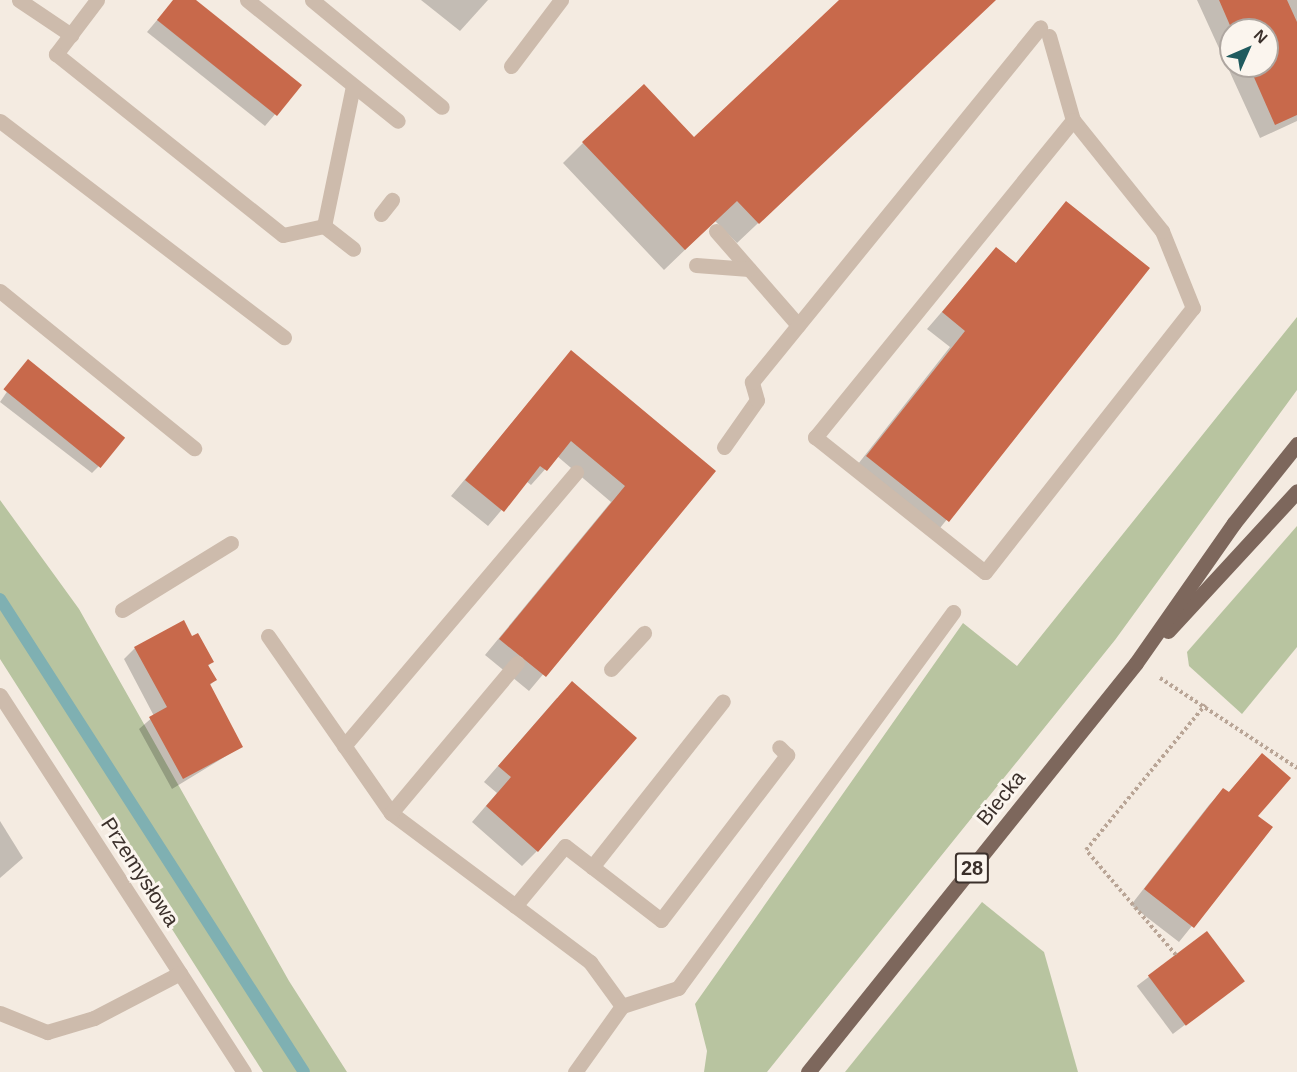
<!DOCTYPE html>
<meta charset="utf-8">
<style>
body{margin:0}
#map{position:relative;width:1297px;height:1072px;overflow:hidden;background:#f4ebe1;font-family:Arial,sans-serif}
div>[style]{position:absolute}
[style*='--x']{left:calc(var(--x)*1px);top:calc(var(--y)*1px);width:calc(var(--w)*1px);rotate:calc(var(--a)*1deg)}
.green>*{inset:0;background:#b8c4a0}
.shadow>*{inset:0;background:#0003;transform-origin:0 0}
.stream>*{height:12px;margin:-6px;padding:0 6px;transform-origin:6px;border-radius:6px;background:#7fb0b2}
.building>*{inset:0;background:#c8694b;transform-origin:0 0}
.path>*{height:4px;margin-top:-2px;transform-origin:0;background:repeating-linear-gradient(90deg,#b9a596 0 3px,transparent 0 6px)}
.minor>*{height:15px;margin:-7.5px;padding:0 7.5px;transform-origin:7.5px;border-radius:7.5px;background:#cdbbac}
.major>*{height:15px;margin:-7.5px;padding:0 7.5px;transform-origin:7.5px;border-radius:7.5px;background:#7d675c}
span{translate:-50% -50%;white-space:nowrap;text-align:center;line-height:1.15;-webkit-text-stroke:6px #fbf5ee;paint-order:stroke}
.shield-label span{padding:2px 4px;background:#fbf5ee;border:2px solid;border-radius:4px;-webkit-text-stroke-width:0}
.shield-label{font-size:20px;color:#3b302b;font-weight:700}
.street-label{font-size:21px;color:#3b302b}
.north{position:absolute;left:1219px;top:18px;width:60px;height:60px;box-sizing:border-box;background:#fbf5ee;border:2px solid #aea6a0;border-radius:50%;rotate:45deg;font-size:16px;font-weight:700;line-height:24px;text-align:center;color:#3b302b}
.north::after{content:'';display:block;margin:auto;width:21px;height:27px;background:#1f5a5e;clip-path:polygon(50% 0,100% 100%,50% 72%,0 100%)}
</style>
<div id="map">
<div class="green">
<div style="clip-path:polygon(1297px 317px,1297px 390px,1115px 640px,767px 1072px,704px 1072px,707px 1051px,695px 1004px,963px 623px,1017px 666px)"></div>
<div style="clip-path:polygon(0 500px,79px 609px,289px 981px,347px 1072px,263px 1072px,0 659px)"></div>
<div style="clip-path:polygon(1297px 526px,1297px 647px,1242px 714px,1189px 666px,1187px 652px)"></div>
<div style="clip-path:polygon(982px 902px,1044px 952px,1078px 1072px,845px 1072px)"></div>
</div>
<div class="shadow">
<div style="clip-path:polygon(174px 0,194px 0,300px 85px,265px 126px,147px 32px)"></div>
<div style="clip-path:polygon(421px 0,488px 0,460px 31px)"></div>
<div style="clip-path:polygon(841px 0,994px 0,737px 243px,715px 221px,664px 270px,563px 163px,583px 143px,694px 139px)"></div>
<div style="clip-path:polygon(evenodd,1197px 0,1297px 0,1297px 121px,1260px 138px,1197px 0,1231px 30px,1267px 30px,1267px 66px,1231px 66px,1231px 30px)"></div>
<div style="clip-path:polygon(1066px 203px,1148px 268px,932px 538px,851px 473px,950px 347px,927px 329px,996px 249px,1015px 264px)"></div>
<div style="clip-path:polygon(571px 352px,714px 471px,529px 691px,485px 655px,611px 502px,557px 456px,531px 485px,526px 481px,488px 526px,451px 496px)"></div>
<div style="clip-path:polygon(28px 361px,101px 464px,92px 473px,0 402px)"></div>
<div style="clip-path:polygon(192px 638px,212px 662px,207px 667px,215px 680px,209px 686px,241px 747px,172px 789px,139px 729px,154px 716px,124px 659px,135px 648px)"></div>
<div style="clip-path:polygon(557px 698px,537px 851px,522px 866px,472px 822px,497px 793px,484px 782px)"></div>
<div style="clip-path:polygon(1262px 755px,1256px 816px,1271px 828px,1179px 942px,1131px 905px,1209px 805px,1223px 790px,1227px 794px)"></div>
<div style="clip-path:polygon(0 821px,23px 858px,0 878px)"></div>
<div style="left:1207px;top:933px;width:60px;height:88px;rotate:53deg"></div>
</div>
<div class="stream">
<div style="--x:0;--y:599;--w:562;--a:57.27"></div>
</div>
<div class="building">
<div style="clip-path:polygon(173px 0,196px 0,302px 85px,277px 116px,157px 20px)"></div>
<div style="clip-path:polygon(839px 0,996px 0,759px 224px,737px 201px,685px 250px,582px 142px,644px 84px,694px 137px)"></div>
<div style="clip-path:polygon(1219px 0,1287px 0,1297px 22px,1297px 115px,1275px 125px,1249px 66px,1267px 66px,1267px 30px,1232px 30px)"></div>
<div style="clip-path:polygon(1066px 201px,1150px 268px,949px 522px,866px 456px,965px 331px,942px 312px,996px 247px,1016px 263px)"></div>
<div style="clip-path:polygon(571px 350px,716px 471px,546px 677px,499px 639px,625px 486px,571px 441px,547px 471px,540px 466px,504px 512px,465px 480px)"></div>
<div style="left:28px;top:359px;width:125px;height:39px;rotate:39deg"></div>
<div style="clip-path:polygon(184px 620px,192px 636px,198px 633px,214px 662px,208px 665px,217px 680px,210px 684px,243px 747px,183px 779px,149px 717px,167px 707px,134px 647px)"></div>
<div style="clip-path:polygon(572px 681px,637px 738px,538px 852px,486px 806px,511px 777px,498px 766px)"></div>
<div style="clip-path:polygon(1262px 753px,1291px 778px,1258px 816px,1273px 827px,1194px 928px,1144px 889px,1223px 788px,1229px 792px)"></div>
<div style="left:1207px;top:931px;width:63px;height:74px;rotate:53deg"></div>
</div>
<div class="path">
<div style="--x:1160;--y:678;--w:164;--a:33.3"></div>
<div style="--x:1176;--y:955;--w:138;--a:-130.6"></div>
<div style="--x:1086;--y:850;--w:188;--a:-50.6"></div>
</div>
<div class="minor">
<div style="--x:19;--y:0;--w:63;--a:33.9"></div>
<div style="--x:97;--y:0;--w:68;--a:127.2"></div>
<div style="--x:56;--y:54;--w:290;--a:38.6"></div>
<div style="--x:283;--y:235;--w:42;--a:-12.4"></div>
<div style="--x:324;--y:226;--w:37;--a:38"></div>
<div style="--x:247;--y:0;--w:193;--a:38.7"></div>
<div style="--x:312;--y:0;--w:168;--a:39.5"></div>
<div style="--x:1049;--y:36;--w:87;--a:74.1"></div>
<div style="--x:1073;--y:120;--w:409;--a:129.1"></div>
<div style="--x:815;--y:437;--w:217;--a:38.5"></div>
<div style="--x:985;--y:572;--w:336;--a:-51.8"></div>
<div style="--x:1193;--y:308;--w:83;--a:-111.9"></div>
<div style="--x:1162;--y:231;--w:142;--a:-128.7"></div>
<div style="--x:511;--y:66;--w:83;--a:-52.9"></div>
<div style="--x:0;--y:121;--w:357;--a:37.3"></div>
<div style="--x:381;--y:214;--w:18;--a:-52"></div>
<div style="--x:324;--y:226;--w:143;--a:-78.3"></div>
<div style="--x:716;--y:231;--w:125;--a:48.9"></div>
<div style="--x:696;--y:265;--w:53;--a:4.3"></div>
<div style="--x:0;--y:291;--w:250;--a:39"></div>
<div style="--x:724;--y:447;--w:57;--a:-54.9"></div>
<div style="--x:757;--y:400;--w:19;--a:-106"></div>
<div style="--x:752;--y:382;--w:457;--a:-50.9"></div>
<div style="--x:122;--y:610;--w:128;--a:-31.6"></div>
<div style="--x:268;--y:636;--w:216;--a:55.2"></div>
<div style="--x:391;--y:813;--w:249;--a:36.8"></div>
<div style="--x:590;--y:962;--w:54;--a:54"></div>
<div style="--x:611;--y:669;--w:49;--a:-47.5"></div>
<div style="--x:0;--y:695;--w:449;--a:57.1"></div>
<div style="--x:344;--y:746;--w:359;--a:-49.7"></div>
<div style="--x:391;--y:813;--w:196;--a:-50"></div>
<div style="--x:592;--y:867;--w:211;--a:-51.7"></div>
<div style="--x:515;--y:906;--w:78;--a:-50.2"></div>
<div style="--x:565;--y:846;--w:121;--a:37.6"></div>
<div style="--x:661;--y:920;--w:208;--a:-52.6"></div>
<div style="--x:787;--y:755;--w:11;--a:-135"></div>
<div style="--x:0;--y:1013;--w:51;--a:22"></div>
<div style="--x:47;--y:1032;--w:49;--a:-16.6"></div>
<div style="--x:94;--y:1018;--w:97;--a:-27.6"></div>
<div style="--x:575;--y:1072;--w:81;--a:-54.5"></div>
<div style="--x:622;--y:1006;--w:59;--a:-17.8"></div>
<div style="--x:678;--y:988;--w:466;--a:-53.8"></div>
</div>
<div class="major">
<div style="--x:1168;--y:631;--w:190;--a:-47.3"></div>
<div style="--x:808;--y:1072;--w:524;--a:-51.27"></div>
<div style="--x:1136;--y:663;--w:171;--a:-55"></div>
<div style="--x:1234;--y:523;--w:101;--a:-51.4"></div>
</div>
<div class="shield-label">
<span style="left:972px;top:868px">28</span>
</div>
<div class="street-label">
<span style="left:1001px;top:798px;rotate:-51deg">Biecka</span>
<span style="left:140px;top:872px;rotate:57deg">Przemysłowa</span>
</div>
<div class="north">N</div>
</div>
